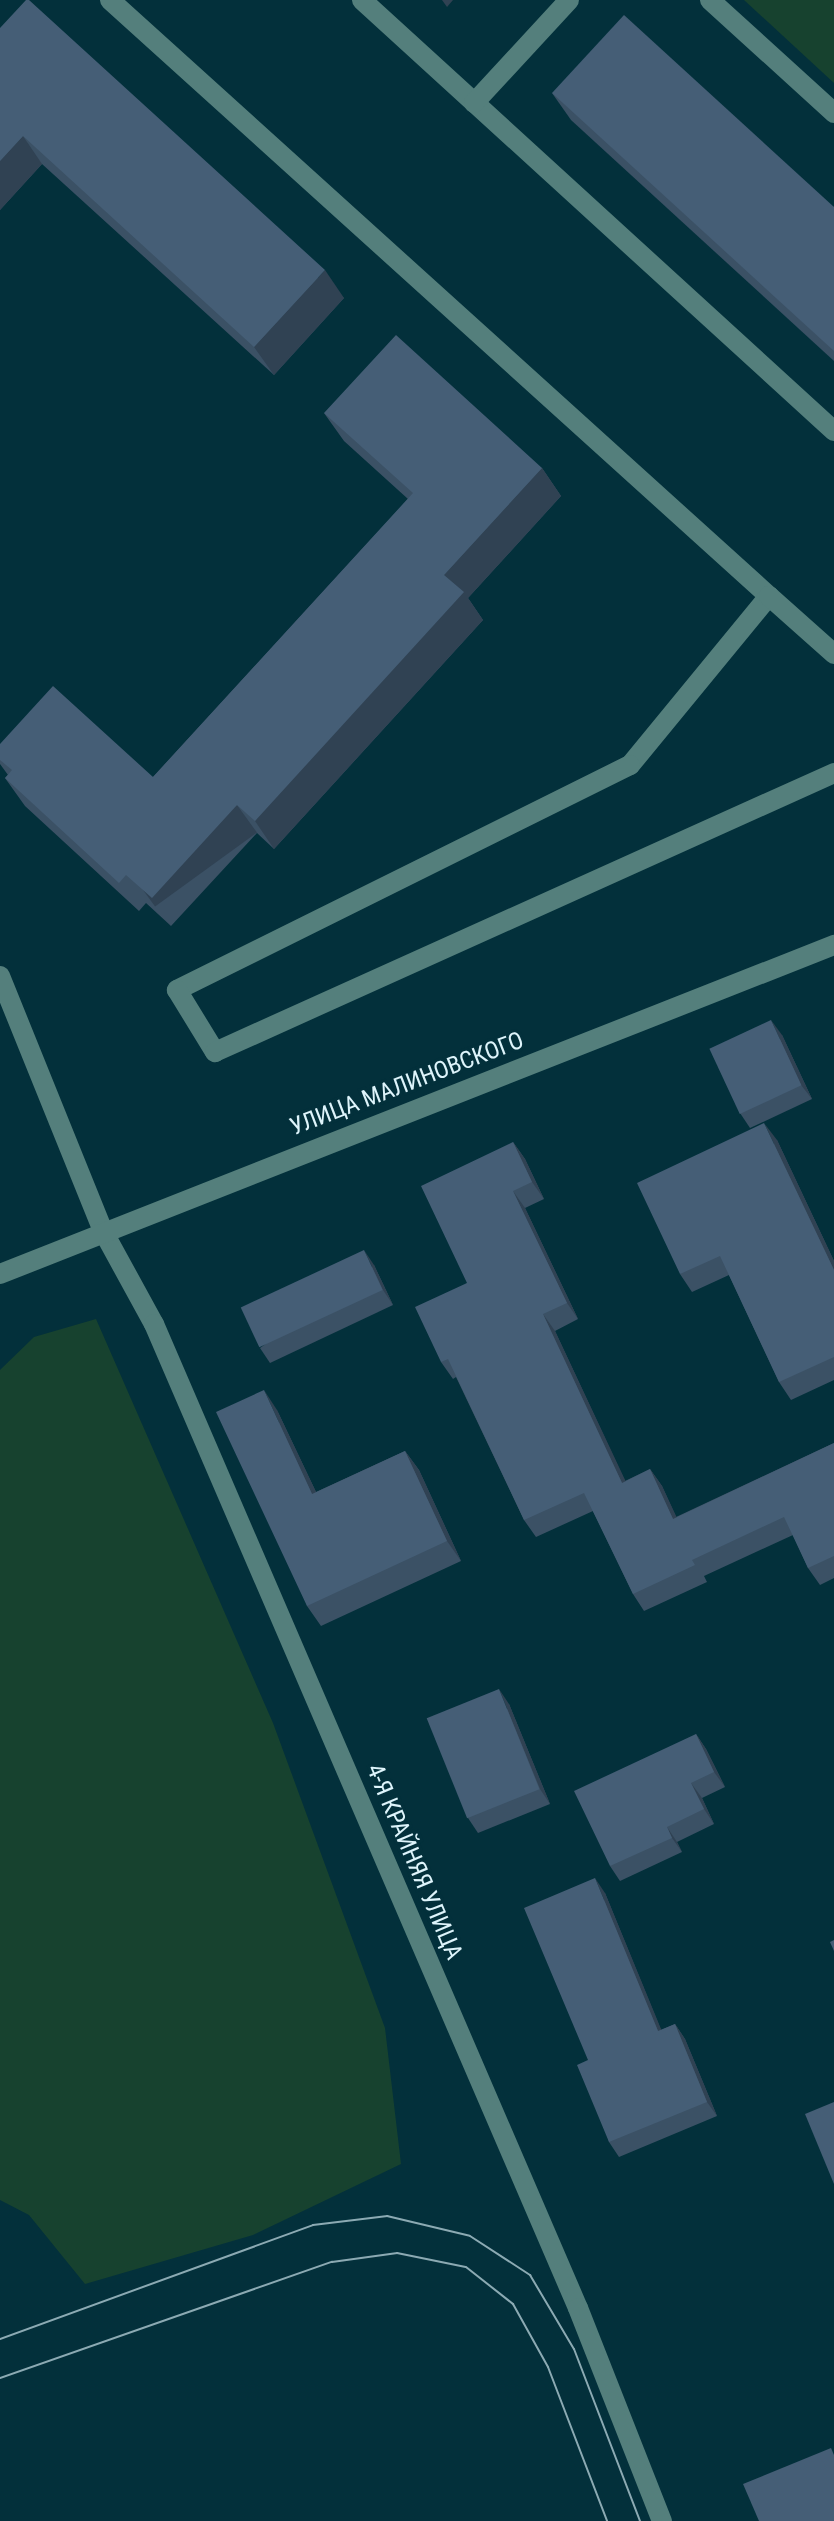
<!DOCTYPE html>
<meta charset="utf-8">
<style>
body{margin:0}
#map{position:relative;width:834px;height:2521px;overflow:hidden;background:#03303b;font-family:"Roboto Condensed",sans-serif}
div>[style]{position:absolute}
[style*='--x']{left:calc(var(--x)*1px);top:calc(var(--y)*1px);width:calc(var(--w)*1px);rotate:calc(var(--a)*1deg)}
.green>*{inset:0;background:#17422f}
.minor>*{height:20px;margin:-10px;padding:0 10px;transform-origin:10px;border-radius:10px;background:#547f7c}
.tram>*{height:2px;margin:-1px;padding:0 1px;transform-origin:1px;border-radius:1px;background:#8caab3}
.wall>*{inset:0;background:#3b5165}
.shaded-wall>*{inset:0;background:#304253;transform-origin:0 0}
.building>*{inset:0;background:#455e76;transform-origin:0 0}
span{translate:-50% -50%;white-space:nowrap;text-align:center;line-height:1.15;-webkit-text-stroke:6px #03303b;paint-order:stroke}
.street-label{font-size:24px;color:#def4fb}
</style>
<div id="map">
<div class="green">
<div style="clip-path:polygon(744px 0,834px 0,834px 83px)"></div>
<div style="clip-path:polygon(96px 1319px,273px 1723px,385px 2028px,401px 2164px,253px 2235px,85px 2284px,29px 2215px,0 2200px,0 1370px,34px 1337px)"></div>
</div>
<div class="minor">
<div style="--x:110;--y:0;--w:889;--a:42.13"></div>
<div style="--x:769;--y:596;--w:219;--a:129.4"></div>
<div style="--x:630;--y:765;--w:506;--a:153.59"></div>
<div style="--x:177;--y:990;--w:73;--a:58.5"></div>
<div style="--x:215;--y:1052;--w:679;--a:-24.26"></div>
<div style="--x:362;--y:0;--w:639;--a:42.4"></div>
<div style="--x:710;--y:0;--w:168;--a:42.3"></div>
<div style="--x:474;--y:103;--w:140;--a:-47.3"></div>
<div style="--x:769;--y:596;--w:87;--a:41.7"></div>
<div style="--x:0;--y:976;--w:275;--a:68"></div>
<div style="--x:103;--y:1231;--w:106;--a:61.3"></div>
<div style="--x:154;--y:1324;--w:1071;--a:66.69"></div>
<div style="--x:578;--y:2308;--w:229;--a:68.5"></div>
<div style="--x:0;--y:1274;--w:897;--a:-21.53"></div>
</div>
<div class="tram">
<div style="--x:0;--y:2339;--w:333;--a:-20"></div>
<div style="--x:313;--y:2225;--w:75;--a:-6.9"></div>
<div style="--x:387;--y:2216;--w:85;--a:13.5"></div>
<div style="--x:470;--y:2236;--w:72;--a:33"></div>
<div style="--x:530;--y:2275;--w:86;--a:59.3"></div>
<div style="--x:574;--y:2349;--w:184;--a:69"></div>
<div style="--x:0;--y:2378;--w:352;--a:-19.3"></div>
<div style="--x:332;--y:2262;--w:66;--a:-7.9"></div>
<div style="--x:397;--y:2253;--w:70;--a:11.5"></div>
<div style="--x:466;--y:2267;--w:60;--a:38.2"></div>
<div style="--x:513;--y:2304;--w:72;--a:60.9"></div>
<div style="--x:548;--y:2367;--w:165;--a:69"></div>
</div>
<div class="wall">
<div style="clip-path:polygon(0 28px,344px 298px,274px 375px,42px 164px,0 210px)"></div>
<div style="clip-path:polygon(552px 93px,834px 207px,834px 361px,571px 120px)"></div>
<div style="clip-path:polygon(324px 413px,542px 468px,561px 496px,468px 598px,483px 620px,274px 849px,257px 833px,171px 926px,146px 903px,139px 911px,25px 806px,5px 778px,8px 775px,0 764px,0 744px,153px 777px,408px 499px,344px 441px)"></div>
<div style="clip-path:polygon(782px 1035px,812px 1099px,750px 1128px,740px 1113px)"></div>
<div style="clip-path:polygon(777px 1140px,834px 1261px,834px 1380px,791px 1400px,779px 1382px,729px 1275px,692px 1292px,680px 1274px)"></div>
<div style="clip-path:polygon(513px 1142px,525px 1159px,544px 1199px,525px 1208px,578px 1319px,555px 1331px,625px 1481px,650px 1469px,662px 1486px,676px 1517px,834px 1443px,834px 1578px,820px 1585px,808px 1568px,793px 1535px,704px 1576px,707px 1582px,644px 1611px,633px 1594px,593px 1511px,536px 1537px,524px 1520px,456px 1377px,453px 1379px,441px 1362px)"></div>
<div style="clip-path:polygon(374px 1265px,393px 1305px,270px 1363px,260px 1348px)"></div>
<div style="clip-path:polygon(277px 1410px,316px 1492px,405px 1451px,419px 1470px,461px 1561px,321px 1626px,307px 1606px)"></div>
<div style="clip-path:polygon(509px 1704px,550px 1804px,478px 1833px,468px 1818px)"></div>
<div style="clip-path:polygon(696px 1734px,706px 1749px,725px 1787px,702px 1798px,714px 1824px,677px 1842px,682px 1852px,620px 1881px,610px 1866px)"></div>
<div style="clip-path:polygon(605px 1893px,661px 2030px,675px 2024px,685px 2039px,717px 2116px,619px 2157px,609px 2142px,588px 2060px)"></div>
</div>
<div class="shaded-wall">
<div style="clip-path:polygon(442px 0,453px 0,447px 7px)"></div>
<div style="clip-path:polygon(23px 136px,42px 164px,0 210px,0 161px)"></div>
<div style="clip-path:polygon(325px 270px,344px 298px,274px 375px,254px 347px)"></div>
<div style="clip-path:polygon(542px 468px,561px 496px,468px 598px,483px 620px,274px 849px,255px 821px,444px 575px)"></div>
<div style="left:237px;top:805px;width:34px;height:126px;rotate:54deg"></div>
<div style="clip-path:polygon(771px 1020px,782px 1035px,812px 1099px,801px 1085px)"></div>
<div style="clip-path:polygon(764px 1123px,777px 1140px,834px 1261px,834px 1270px)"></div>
<div style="clip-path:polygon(513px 1142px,525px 1159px,544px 1199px,532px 1182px)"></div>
<div style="clip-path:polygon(513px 1191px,525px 1208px,578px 1319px,567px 1303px)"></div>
<div style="clip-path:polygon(364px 1250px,374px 1265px,393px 1305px,383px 1290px)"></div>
<div style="clip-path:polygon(543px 1314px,555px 1331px,634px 1499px,622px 1483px)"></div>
<div style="clip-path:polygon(264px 1390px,277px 1410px,326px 1513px,312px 1494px)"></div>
<div style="clip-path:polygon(405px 1451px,419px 1470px,461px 1561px,447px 1541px)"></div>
<div style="clip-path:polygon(650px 1469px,662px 1486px,685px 1535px,673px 1519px)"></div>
<div style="clip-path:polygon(499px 1689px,509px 1704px,550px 1804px,540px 1789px)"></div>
<div style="clip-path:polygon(696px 1734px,706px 1749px,725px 1787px,714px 1772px)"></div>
<div style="clip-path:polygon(691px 1783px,702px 1798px,714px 1824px,704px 1809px)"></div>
<div style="clip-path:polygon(667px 1827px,677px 1842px,682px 1852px,672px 1838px)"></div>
<div style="clip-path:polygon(595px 1878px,605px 1893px,668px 2046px,658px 2031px)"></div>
<div style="clip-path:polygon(675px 2024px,685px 2039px,717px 2116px,707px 2102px)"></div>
</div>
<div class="building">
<div style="clip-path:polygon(26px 0,29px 0,325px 270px,254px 347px,23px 136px,0 161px,0 28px)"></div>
<div style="clip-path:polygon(624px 15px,834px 207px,834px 351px,552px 93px)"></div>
<div style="clip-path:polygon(396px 335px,542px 468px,444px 575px,464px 592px,255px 821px,237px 805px,152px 898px,126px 875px,119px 883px,5px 778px,12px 770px,0 760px,0 744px,53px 686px,153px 777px,413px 493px,324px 413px)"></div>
<div style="left:771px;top:1020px;width:72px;height:68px;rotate:65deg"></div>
<div style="clip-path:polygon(764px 1123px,834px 1270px,834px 1357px,779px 1382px,720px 1256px,680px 1274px,637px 1183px)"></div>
<div style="clip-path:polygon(513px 1142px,532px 1182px,513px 1191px,567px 1303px,543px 1314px,622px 1483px,650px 1469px,673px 1519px,834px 1443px,834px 1556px,808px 1568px,784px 1517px,692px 1560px,695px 1565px,633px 1594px,584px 1493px,524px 1520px,448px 1359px,441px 1362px,415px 1307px,467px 1283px,421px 1186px)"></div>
<div style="left:364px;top:1250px;width:44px;height:136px;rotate:65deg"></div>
<div style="clip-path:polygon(264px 1390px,312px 1494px,405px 1451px,447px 1541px,307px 1606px,216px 1412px)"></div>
<div style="left:499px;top:1689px;width:108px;height:78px;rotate:68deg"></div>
<div style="clip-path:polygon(696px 1734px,714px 1772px,691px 1783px,704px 1809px,667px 1827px,672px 1838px,610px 1866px,574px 1791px)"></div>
<div style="clip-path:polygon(595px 1878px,658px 2031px,675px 2024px,707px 2102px,609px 2142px,577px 2065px,588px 2060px,524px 1908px)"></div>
<div style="clip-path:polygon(834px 1940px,834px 1951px,830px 1942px)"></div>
<div style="clip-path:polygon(834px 2102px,834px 2184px,805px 2114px)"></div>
<div style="clip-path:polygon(831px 2448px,834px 2455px,834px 2521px,759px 2521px,743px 2484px)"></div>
</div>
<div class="street-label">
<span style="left:407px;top:1084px;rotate:-21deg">УЛИЦА МАЛИНОВСКОГО</span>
<span style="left:414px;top:1862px;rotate:67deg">4-Я КРАЙНЯЯ УЛИЦА</span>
</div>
</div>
